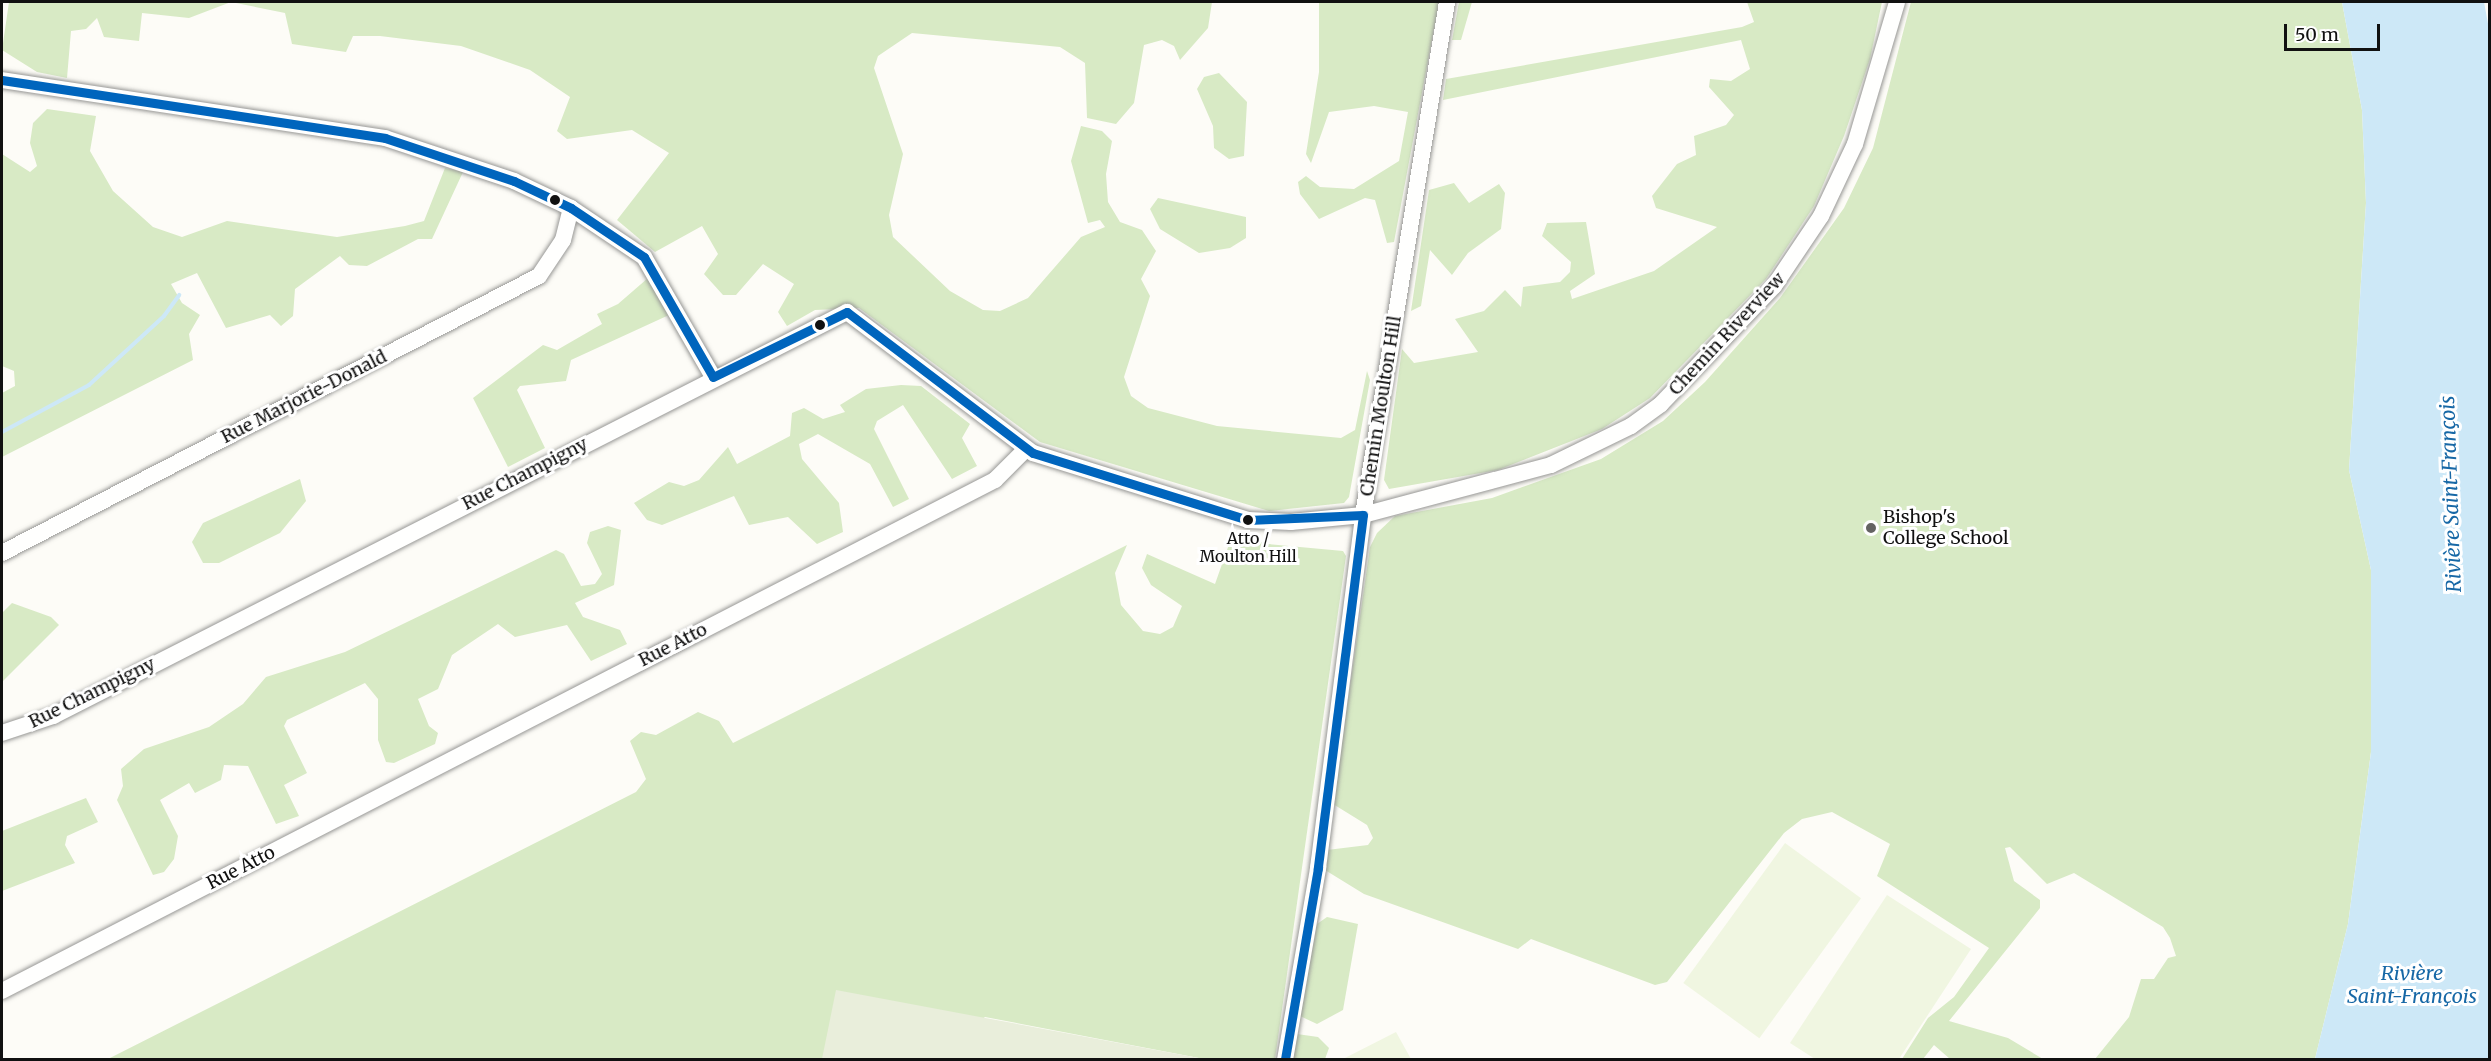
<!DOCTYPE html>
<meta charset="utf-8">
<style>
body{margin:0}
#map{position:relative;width:2491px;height:1061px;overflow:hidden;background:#fdfcf7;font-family:Merriweather,serif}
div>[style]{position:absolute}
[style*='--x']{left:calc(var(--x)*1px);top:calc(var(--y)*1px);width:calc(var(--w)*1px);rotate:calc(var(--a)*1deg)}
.forest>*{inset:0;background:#d8eac5}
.cemetery>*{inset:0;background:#e9eedb}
.pitch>*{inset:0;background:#f0f6e1;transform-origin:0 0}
.water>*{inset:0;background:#cde8f7}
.stream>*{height:4px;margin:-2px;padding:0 2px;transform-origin:2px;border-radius:2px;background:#cde8f7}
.roads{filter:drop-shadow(0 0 2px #979795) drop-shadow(0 0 2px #979795)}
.minor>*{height:16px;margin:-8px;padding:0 8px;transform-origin:8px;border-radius:8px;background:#fffffe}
.bus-1>*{height:9px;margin:-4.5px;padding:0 4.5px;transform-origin:4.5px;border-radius:4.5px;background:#0065bd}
.dots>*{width:16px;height:16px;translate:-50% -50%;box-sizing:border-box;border:3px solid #fff;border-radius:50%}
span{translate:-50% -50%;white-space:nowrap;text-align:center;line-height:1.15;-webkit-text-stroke:6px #fff;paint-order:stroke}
.bus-label{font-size:16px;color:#111}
.street-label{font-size:18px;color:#111}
.poi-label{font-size:18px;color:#111}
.left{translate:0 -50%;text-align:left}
.water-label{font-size:20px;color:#1768a6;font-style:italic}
.frame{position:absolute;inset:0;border:3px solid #111;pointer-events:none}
.scale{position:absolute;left:2284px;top:24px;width:96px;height:27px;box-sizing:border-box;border:3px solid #111;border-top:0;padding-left:8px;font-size:18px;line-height:21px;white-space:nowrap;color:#111;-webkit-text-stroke:4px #fff;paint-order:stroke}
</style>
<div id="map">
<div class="forest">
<div style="clip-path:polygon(9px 2px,1212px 2px,1208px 28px,1180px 60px,1174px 46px,1162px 40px,1144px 45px,1134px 103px,1116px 124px,1087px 118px,1085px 63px,1060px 47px,912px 33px,878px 56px,874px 68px,903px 154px,889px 215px,893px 237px,950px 291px,983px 310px,1000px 311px,1028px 298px,1081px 237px,1105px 227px,1100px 220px,1088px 223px,1071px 161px,1081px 126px,1102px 131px,1112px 141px,1106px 174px,1108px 202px,1120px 222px,1142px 230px,1156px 251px,1141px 279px,1150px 296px,1124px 377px,1131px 396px,1148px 408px,1217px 426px,1341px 438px,1355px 430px,1367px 371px,1370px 380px,1349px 497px,1344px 503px,1269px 511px,1040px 442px,859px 308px,815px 310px,787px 326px,778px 312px,794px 284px,763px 264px,736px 295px,723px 295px,704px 274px,718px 254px,702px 226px,655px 252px,617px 220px,669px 153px,632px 130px,567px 139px,557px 131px,570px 97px,530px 70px,461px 46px,380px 36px,353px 36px,346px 52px,292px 44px,285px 13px,231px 2px,189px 18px,142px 13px,139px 41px,104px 37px,97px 18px,86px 29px,71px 31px,67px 78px,37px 72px,2px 50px)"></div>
<div style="clip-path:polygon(1319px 2px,1439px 2px,1394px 242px,1387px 243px,1375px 200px,1365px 198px,1319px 219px,1300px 194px,1298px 182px,1306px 176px,1320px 187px,1354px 189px,1399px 161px,1408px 112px,1374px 106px,1329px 112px,1311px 163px,1306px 154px,1319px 72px)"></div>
<div style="clip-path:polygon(1459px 2px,1472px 2px,1461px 40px,1452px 40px)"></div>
<div style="clip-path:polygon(1747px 2px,1882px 2px,1870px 59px,1844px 136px,1814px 206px,1766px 279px,1650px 398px,1602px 429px,1498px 470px,1389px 489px,1384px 480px,1402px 349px,1414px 363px,1478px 352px,1455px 319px,1484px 311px,1505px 290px,1521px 307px,1523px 287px,1560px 282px,1570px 272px,1571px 262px,1542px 236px,1547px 223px,1586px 222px,1595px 274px,1570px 291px,1572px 299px,1654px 271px,1717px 227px,1656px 208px,1652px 196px,1677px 164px,1696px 155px,1694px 136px,1726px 125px,1734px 115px,1709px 87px,1710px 79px,1731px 81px,1750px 69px,1741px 40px,1443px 100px,1446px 79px,1742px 27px,1754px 22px)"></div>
<div style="clip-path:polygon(1911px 2px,2342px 2px,2362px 110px,2366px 203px,2349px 470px,2371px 570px,2371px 752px,2348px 924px,2315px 1059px,2095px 1059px,2129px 1017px,2141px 979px,2154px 979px,2168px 958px,2176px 956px,2170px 938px,2163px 927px,2074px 873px,2047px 884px,2010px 847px,2005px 848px,2014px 881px,2040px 900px,2040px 908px,1949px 1021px,2008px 1038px,2043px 1059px,1950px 1059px,1934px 1045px,1923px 1059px,1902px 1059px,1928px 1018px,1954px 997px,1989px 948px,1877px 876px,1890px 844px,1832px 812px,1802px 819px,1784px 833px,1667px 982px,1655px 985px,1531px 939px,1518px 949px,1364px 894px,1325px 870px,1327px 850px,1368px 845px,1373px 838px,1367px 825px,1333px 804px,1370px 547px,1377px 533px,1395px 516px,1492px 498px,1601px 459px,1663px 421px,1705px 382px,1780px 298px,1844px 208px,1873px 148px)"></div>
<div style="clip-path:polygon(1219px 73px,1247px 102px,1244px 156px,1229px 159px,1214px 148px,1213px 126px,1197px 89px,1204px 77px)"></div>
<div style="clip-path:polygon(47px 109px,96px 116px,90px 151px,113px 191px,153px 227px,182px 237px,227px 221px,337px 237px,405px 226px,424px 221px,445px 168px,463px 172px,432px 239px,418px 239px,367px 266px,349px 265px,340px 256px,295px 289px,293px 316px,281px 326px,270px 315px,226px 328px,197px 273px,171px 284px,182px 303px,200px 315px,189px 334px,193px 360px,2px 457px,2px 393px,15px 386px,14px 371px,2px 366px,2px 154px,30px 172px,37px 166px,30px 143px,33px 123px)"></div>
<div style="clip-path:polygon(1454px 183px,1469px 203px,1499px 184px,1505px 193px,1501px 229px,1468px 253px,1452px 275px,1430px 250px,1421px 306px,1411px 311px,1429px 190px)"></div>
<div style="clip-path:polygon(1158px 198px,1246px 217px,1246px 238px,1230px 248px,1199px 253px,1160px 229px,1150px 209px)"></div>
<div style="clip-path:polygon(648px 278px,669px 315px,571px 360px,566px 381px,520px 386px,517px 390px,545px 448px,508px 467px,473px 398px,543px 345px,557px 350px,602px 324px,597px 314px,618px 304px)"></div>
<div style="clip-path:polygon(901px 385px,921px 386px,970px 424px,962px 438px,977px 466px,952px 479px,903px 405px,877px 421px,874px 429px,909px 499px,893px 507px,870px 464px,818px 434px,799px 444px,802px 459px,839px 503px,843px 532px,817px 544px,788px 517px,749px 525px,734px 496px,662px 525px,647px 520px,634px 503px,669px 482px,684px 486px,699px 480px,728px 447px,737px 464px,790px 436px,792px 413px,804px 408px,823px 419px,845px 412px,840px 405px,866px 389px)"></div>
<div style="clip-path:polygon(300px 479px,306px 501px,280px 533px,219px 563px,203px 563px,192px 542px,203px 523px)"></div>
<div style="clip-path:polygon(608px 526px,621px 530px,614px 585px,575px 603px,583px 617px,620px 630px,627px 644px,591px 661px,567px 625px,515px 637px,498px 624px,452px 655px,438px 689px,418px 699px,429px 726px,438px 733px,435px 744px,394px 763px,386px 762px,378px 740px,378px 699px,365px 683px,287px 720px,284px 726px,307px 773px,284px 785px,299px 816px,276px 824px,248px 766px,224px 765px,221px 780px,195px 793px,189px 783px,160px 800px,178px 836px,174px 859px,164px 872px,153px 875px,117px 800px,123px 786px,121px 769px,144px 749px,209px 727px,243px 704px,266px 677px,345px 652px,556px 550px,564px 554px,581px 586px,595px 584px,602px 574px,587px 543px,590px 532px)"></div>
<div style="clip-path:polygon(1233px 533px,1268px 544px,1343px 551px,1346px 556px,1275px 1059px,1204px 1059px,985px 1017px,953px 1040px,834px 1059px,106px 1060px,636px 792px,646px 779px,630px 741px,641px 732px,656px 735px,698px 712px,719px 721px,733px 743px,1127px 545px,1115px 573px,1121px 605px,1143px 631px,1160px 634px,1173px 627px,1182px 606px,1151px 585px,1142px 568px,1147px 554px,1215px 584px)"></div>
<div style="clip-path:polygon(12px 603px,51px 617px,59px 625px,2px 682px,2px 613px)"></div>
<div style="clip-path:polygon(86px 798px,98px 822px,67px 836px,65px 845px,75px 863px,2px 891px,2px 831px)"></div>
<div style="clip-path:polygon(1327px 917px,1358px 924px,1343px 1010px,1317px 1024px,1300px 1016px,1317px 924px)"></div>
<div style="clip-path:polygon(1297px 1034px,1318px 1037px,1329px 1048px,1325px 1059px,1292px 1060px)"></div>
</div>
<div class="cemetery">
<div style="clip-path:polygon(836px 990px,1204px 1059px,822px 1059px)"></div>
</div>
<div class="pitch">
<div style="left:1785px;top:843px;width:94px;height:173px;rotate:36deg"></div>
<div style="clip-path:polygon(1887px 895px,1971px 949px,1899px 1059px,1815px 1059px,1790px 1043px)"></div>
<div style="clip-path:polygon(1396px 1032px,1411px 1059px,1343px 1059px)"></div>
</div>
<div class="water">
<div style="clip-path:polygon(2342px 2px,2484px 2px,2489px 29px,2489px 1059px,2315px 1059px,2348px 924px,2371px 752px,2371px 570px,2349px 470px,2366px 203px,2362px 110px)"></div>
</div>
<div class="stream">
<div style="--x:2;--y:432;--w:99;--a:-28.4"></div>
<div style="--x:89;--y:385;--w:102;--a:-42.6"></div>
<div style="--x:164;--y:316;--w:26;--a:-54"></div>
</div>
<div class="roads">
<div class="minor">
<div style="--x:2;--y:80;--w:387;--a:8.6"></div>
<div style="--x:385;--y:138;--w:136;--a:18.4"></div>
<div style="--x:514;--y:181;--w:63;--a:25.3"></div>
<div style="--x:571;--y:208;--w:88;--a:33.9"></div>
<div style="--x:644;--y:257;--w:138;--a:60.1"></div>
<div style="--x:2;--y:553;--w:604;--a:-27.29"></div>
<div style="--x:539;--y:276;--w:43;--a:-56.3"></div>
<div style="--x:563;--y:240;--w:33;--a:-76"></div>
<div style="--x:2;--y:733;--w:54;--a:-18.4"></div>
<div style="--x:53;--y:716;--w:891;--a:-26.97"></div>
<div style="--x:847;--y:312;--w:233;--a:37.2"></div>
<div style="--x:1033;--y:453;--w:225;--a:17.3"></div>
<div style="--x:1248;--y:520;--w:43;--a:2.7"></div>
<div style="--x:1291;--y:522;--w:72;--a:-5.6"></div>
<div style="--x:1363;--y:515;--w:195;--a:-14.9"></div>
<div style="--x:1551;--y:465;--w:89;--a:-26"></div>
<div style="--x:1631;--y:426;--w:37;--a:-36"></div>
<div style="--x:1661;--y:404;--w:163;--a:-46.2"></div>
<div style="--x:1774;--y:286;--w:84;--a:-56.1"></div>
<div style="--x:1821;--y:216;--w:80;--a:-64.7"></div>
<div style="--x:1855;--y:144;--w:148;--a:-73.5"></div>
<div style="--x:2;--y:991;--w:1117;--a:-27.23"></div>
<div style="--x:995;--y:480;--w:44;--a:-45"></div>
<div style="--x:1285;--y:1060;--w:195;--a:-80.2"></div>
<div style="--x:1318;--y:868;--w:356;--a:-82.7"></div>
<div style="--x:1363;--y:515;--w:520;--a:-80.7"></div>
</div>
</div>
<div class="bus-1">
<div style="--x:2;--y:80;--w:387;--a:8.6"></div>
<div style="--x:385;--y:138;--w:136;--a:18.4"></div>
<div style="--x:514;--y:181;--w:63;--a:25.3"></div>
<div style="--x:571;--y:208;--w:88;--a:33.9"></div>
<div style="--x:644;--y:257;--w:138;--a:60.1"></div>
<div style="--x:713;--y:377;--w:149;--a:-25.9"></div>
<div style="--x:847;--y:312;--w:233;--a:37.2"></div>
<div style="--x:1033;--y:453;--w:225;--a:17.3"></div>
<div style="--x:1248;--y:520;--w:115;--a:-2.5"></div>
<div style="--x:1363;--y:515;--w:356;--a:97.3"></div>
<div style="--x:1318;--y:868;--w:195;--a:99.8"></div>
</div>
<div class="dots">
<div style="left:555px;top:200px;background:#111"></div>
<div style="left:820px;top:325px;background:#111"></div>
<div style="left:1248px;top:520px;background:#111"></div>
<div style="left:1871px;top:528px;background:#646362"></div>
</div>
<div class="bus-label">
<span style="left:1248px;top:547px">Atto /<br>Moulton Hill</span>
</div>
<div class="street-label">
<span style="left:1727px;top:334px;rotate:-47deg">Chemin Riverview</span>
<span style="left:304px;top:397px;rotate:-27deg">Rue Marjorie-Donald</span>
<span style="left:1381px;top:406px;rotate:-81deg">Chemin Moulton Hill</span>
<span style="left:525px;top:474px;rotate:-27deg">Rue Champigny</span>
<span style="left:673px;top:645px;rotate:-27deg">Rue Atto</span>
<span style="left:92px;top:693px;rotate:-26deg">Rue Champigny</span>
<span style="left:241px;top:868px;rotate:-27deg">Rue Atto</span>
</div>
<div class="poi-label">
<span class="left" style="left:1883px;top:528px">Bishop's<br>College School</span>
</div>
<div class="water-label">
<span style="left:2450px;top:494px;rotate:-92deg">Rivière Saint-François</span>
<span style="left:2412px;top:984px">Rivière<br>Saint-François</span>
</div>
<div class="frame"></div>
<div class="scale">50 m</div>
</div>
